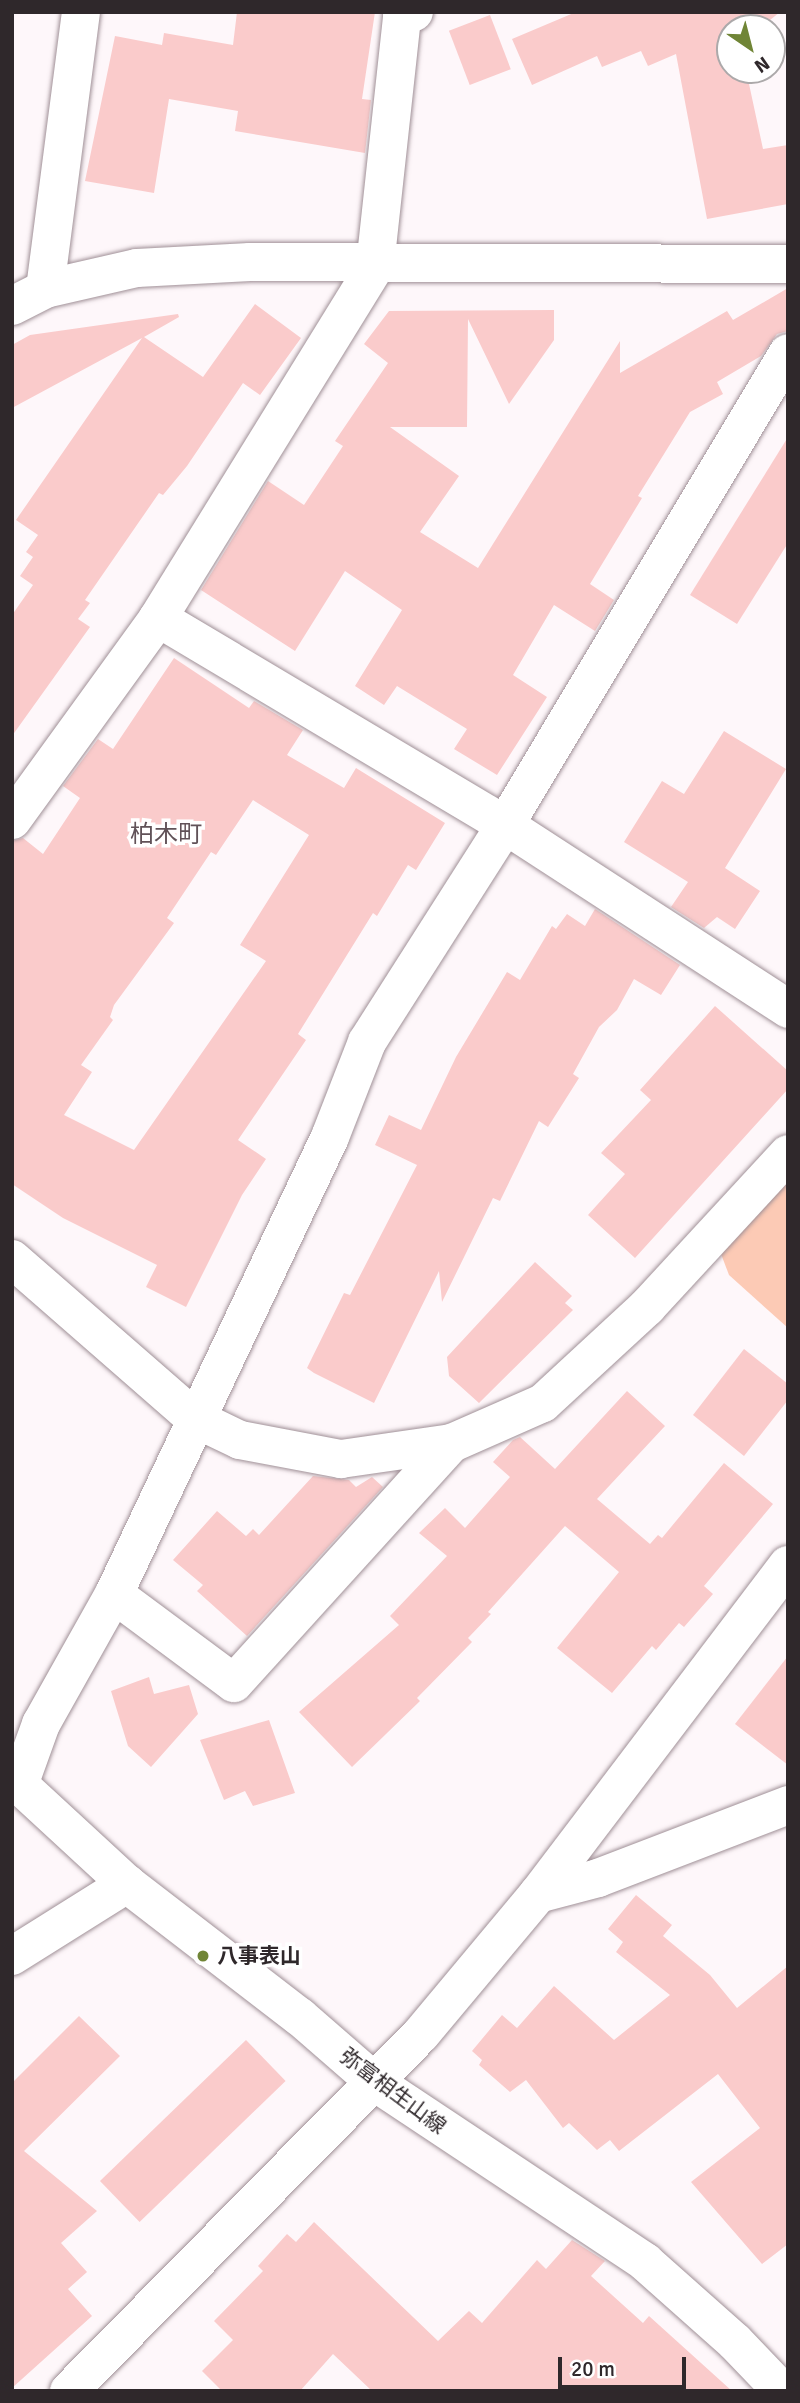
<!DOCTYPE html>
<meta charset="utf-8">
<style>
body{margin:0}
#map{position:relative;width:800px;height:2403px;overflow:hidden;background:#fef7fa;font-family:Signika,"Noto Sans JP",sans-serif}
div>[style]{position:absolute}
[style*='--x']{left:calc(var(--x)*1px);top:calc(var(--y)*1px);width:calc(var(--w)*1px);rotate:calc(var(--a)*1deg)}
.green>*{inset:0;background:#fccab5}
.building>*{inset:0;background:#facbcb;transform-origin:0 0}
.roads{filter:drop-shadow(0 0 2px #a09097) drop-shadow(0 0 2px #a09097)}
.minor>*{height:38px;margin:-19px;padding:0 19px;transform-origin:19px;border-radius:19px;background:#fff}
.tertiary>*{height:38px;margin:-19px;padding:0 19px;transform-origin:19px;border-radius:19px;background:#fff}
.dots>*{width:19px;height:19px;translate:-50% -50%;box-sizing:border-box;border:4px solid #fff;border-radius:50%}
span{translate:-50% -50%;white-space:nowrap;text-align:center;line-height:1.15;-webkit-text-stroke:7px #fff;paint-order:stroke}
.poi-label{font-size:21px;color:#2f282b;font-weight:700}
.left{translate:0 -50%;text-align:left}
.street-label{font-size:21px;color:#2f282b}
.quarter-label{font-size:24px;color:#615258}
.frame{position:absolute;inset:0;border:14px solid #2f282b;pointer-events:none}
.north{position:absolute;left:716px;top:14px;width:70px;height:70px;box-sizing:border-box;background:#fff;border:2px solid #aca9aa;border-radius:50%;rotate:145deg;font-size:19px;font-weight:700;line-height:28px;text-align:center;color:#2f282b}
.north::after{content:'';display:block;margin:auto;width:24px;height:32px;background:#708536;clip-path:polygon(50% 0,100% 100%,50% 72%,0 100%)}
.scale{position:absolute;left:558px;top:2357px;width:128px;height:32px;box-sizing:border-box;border:4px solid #2f282b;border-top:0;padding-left:9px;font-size:21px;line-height:24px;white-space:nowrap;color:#2f282b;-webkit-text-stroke:5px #fff;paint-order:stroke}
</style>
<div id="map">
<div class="green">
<div style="clip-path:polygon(788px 1169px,788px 1328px,729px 1275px,718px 1246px)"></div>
</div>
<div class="building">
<div style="clip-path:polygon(237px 12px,375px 12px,362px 99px,371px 100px,365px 153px,235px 131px,238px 111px,169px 99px,154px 193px,85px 181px,115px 36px,162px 45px,164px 33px,233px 45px)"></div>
<div style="clip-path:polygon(576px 12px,780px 12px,760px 28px,730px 28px,730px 70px,746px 70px,763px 149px,788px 145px,788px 204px,707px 219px,676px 54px,648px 66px,641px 51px,602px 67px,597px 56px,532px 85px,512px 39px)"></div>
<div style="left:490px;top:15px;width:58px;height:44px;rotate:69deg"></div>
<div style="clip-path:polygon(788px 288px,788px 331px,777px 334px,761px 356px,717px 382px,723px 394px,690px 412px,638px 496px,642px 498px,590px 584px,614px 600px,595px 631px,554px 605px,513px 675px,547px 697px,497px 775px,454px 749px,467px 729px,397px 686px,384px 705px,355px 686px,402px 610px,345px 571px,295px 651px,201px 590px,268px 481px,304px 505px,343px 446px,335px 441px,388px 363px,364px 344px,389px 311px,554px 310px,554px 340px,509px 404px,468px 319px,467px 427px,390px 427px,459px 476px,420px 532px,478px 568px,620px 341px,620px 373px,727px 311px,733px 320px)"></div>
<div style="clip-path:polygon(255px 304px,301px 338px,260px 395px,243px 383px,187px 466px,163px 495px,159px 493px,85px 600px,90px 603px,78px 619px,90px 627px,12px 736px,12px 615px,33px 585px,20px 576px,33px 557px,26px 552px,38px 535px,16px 520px,142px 338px,12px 408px,12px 345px,30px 335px,178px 314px,179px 317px,144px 337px,203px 377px)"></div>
<div style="clip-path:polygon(788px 437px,788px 543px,737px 624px,690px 595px)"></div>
<div style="clip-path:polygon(evenodd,174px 658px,249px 708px,254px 701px,303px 730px,287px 755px,344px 788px,356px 768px,445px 823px,416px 870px,408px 865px,377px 916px,373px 913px,298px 1034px,306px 1040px,238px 1140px,266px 1159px,242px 1195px,186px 1307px,146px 1287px,157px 1265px,63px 1218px,12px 1184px,12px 841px,23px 838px,43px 854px,80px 798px,63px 786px,98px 739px,113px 749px,174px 658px,253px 800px,309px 835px,240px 945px,266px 961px,134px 1150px,64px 1115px,92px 1072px,81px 1065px,113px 1020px,110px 1017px,114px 1005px,174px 923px,167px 918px,211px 852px,216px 855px,253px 800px)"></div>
<div style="clip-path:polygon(724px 731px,786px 769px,725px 868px,760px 891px,735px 929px,717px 917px,704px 928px,671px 907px,688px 882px,624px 842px,662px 781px,684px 794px)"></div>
<div style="clip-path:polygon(595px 909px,680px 965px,661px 995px,634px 979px,617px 1010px,599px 1027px,573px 1074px,579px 1078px,548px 1127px,539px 1121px,500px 1201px,493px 1198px,442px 1302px,439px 1271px,374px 1403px,314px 1373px,307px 1368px,344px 1293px,350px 1295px,417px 1165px,375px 1145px,389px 1115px,421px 1130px,456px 1057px,507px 972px,520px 980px,552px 926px,556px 929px,567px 914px,585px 926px)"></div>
<div style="clip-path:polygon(715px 1006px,788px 1071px,788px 1089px,635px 1258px,588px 1215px,625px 1174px,601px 1153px,651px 1100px,640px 1090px)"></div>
<div style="clip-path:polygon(535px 1262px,572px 1296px,565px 1303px,573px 1310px,479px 1403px,449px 1376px,447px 1357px)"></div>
<div style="clip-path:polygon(744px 1349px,788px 1384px,788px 1400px,744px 1456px,693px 1415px)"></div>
<div style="clip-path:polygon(627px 1391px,665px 1426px,597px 1499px,650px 1544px,658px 1535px,662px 1538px,724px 1463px,773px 1504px,704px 1586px,713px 1594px,684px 1627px,679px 1623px,656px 1650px,652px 1646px,612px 1693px,557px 1648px,619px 1572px,565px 1526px,488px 1612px,491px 1614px,468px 1638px,472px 1642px,417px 1698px,420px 1701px,352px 1767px,299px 1712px,399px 1625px,390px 1616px,447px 1556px,419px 1533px,445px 1508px,465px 1528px,510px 1477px,493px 1462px,513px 1440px,520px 1437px,555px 1469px)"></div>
<div style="clip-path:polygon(313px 1476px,349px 1480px,356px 1487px,372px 1477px,383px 1487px,247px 1636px,197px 1591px,203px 1585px,173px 1560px,217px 1511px,246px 1536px,253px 1529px,259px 1535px)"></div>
<div style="clip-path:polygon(788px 1656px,788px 1765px,735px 1724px)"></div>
<div style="clip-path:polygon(149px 1677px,154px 1694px,189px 1685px,198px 1714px,151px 1767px,128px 1746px,111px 1691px)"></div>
<div style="clip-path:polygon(269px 1720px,295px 1793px,253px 1806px,245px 1791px,224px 1800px,200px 1740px)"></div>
<div style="clip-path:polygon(636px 1895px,672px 1925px,663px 1936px,710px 1975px,737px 2008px,788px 1966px,788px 2244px,762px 2264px,691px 2182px,760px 2128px,718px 2074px,619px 2151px,610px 2140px,597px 2150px,569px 2123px,563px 2128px,526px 2080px,510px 2092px,479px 2065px,482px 2060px,472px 2051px,502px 2015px,517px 2028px,554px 1986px,614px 2040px,670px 1995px,616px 1952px,623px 1942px,608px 1929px)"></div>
<div style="clip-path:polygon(79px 2016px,120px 2056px,24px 2151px,97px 2211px,61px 2243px,87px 2272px,68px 2289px,92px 2316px,12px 2388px,12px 2083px)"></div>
<div style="left:246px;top:2040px;width:57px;height:203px;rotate:46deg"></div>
<div style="clip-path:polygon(314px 2222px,438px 2341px,469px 2311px,482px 2323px,537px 2260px,546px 2269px,572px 2240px,605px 2261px,591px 2276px,643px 2323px,649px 2316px,732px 2391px,372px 2391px,333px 2354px,300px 2391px,222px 2391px,202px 2371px,233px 2340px,214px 2321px,263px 2271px,258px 2266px,287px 2234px,296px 2242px)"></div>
</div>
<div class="roads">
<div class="minor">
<div style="--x:45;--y:289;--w:279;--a:-82.6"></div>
<div style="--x:158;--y:618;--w:404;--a:30.8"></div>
<div style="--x:505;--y:825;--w:338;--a:33"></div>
<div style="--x:12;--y:820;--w:249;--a:-54.1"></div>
<div style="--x:158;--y:618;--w:414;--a:-58.3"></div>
<div style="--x:375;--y:266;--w:250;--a:-83.8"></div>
<div style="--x:402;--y:17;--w:13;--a:-23"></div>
<div style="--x:12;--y:1259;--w:242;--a:41.1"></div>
<div style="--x:194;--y:1418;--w:51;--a:25.6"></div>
<div style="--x:240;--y:1440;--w:103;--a:10.7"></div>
<div style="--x:341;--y:1459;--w:112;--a:-8.2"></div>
<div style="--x:452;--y:1443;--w:99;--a:-23.7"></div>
<div style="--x:543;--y:1403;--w:142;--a:-42.7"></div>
<div style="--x:647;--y:1307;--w:208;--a:-47.3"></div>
<div style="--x:114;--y:1594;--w:149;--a:36.6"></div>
<div style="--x:234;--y:1683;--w:324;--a:-47.8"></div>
<div style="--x:19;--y:1785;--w:65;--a:-70.2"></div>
<div style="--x:41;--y:1724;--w:149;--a:-60.7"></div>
<div style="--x:114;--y:1594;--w:505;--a:-64.7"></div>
<div style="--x:330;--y:1137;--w:102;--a:-68.7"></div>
<div style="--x:367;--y:1042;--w:257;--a:-57.5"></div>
<div style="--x:505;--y:825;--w:550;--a:-59.05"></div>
<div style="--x:538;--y:1894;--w:62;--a:-14.9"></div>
<div style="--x:598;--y:1878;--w:204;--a:-21"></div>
<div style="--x:12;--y:1956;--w:136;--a:-32.1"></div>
</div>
<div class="tertiary">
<div style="--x:12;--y:306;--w:37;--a:-27"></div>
<div style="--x:45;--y:289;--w:94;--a:-12.9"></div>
<div style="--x:137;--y:268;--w:113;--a:-3"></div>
<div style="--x:250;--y:262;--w:538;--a:0.21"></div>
<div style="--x:12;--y:1778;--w:156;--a:42.7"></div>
<div style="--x:127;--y:1884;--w:218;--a:37.6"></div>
<div style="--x:300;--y:2017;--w:101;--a:41"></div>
<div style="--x:376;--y:2083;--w:323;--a:33.6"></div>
<div style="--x:645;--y:2262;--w:120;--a:41.6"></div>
<div style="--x:735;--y:2342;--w:68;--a:46.2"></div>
<div style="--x:69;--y:2391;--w:501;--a:-45.4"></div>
<div style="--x:421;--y:2034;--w:182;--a:-50.1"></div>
<div style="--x:538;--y:1894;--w:413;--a:-52.8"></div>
</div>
</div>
<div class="dots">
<div style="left:203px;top:1956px;background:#708536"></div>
</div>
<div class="poi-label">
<span class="left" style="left:217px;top:1956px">八事表山</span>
</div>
<div class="street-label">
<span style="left:393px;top:2091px;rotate:37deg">弥富相生山線</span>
</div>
<div class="quarter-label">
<span style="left:166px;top:835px">柏木町</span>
</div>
<div class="frame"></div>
<div class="north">N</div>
<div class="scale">20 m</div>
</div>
